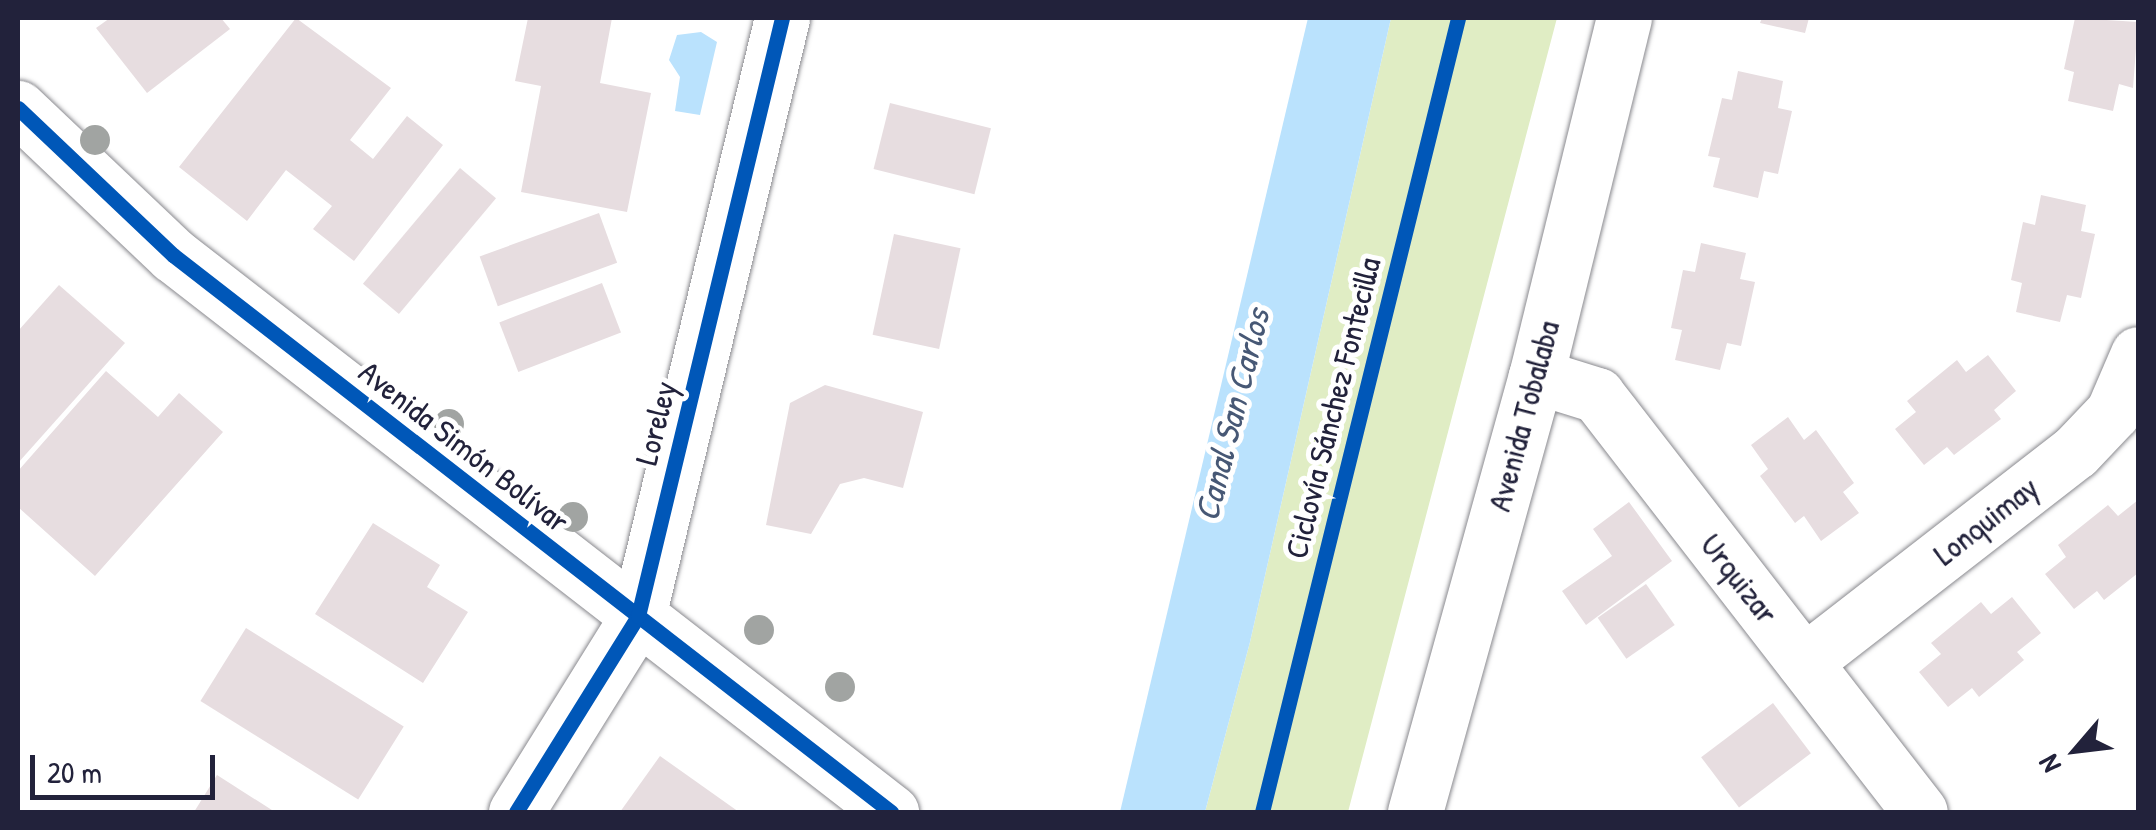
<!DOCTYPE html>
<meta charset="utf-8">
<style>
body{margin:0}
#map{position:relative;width:2156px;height:830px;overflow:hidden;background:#fff;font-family:"Patrick Hand",sans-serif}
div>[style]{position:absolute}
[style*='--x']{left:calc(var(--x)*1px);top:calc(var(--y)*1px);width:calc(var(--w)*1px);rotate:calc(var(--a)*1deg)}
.green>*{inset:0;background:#e0edc4}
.water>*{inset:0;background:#bae2fd}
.building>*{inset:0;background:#e7dde0;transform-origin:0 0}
.roads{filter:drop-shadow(0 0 2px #8a8a8f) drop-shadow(0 0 2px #8a8a8f)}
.minor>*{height:55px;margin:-27.5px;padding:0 27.5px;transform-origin:27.5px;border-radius:27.5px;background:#fff}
.tertiary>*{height:55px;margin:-27.5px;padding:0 27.5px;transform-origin:27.5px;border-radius:27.5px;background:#fff}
.secondary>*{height:55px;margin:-27.5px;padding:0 27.5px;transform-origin:27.5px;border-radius:27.5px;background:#fff}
.cycleway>*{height:15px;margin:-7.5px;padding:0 7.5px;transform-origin:7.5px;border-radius:7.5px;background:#0057b8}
.trees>*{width:30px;height:30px;margin:-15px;border-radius:50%;background:#a1a4a2}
span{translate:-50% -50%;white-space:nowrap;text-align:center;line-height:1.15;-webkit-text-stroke:10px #fff;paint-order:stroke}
.street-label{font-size:32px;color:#22223b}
.water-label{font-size:35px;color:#475875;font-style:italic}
.frame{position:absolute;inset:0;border:20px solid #22223b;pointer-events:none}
.north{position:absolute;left:2026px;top:700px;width:100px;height:100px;-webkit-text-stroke:8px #fff;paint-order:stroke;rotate:242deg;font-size:28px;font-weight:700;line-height:40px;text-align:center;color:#22223b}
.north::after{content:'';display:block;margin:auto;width:35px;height:45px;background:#22223b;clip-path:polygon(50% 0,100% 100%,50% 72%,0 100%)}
.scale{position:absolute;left:30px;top:755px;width:185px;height:45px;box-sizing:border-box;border:5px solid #22223b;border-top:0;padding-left:12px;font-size:30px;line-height:35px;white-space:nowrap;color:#22223b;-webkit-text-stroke:8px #fff;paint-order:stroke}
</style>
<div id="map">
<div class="green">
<div style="clip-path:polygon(1391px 18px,1557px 18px,1348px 812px,1205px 812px,1250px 642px)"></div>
</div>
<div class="water">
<div style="clip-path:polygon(1308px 18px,1391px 18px,1250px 642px,1205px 812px,1120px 812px)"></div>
<div style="clip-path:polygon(677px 35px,701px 32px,717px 42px,700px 115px,675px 111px,680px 77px,669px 60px)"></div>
</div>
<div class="building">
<div style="clip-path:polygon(110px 18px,221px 18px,230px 29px,147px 93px,96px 28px)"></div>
<div style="clip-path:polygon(296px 18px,391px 88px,350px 140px,373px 159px,407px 116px,443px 145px,354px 261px,313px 229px,332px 206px,286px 170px,247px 221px,179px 167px)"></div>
<div style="clip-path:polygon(528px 18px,612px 18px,600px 83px,651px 93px,627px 212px,521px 192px,541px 86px,515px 81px)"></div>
<div style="clip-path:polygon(1762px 18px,1809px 18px,1805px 33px,1760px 23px)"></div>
<div style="clip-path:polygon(2075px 18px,2138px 22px,2133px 88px,2119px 84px,2113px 111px,2068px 101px,2074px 72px,2064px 69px)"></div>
<div style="clip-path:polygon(1738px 71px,1783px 81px,1778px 108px,1792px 111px,1778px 174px,1764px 171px,1758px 198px,1713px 187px,1720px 158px,1708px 156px,1722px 98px,1732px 100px)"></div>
<div style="left:890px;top:103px;width:104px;height:68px;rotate:14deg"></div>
<div style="left:460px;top:168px;width:47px;height:151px;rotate:40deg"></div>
<div style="clip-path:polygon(2041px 195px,2086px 205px,2081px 231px,2095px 234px,2081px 298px,2067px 295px,2060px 322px,2016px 312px,2022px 283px,2011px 280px,2023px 222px,2035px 225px)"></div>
<div style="left:599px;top:213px;width:53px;height:127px;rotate:70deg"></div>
<div style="left:894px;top:234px;width:68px;height:103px;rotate:12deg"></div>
<div style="clip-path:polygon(1701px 243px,1746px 253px,1740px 279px,1755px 282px,1741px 346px,1727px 343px,1720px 370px,1675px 360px,1682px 330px,1671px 328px,1683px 270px,1695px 272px)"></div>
<div style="left:602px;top:283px;width:53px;height:110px;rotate:69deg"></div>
<div style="clip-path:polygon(59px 285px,125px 343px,18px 463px,18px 331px)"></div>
<div style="clip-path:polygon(1988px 355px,2016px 391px,1994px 410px,2001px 419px,1954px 455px,1947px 447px,1924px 465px,1895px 429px,1916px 412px,1907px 401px,1957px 360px,1966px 372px)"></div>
<div style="clip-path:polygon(106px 371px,158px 417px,179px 393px,223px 432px,95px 576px,18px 507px,18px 471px)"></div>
<div style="clip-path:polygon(825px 385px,923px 412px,903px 488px,864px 478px,840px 484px,811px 534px,766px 525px,790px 403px)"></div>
<div style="clip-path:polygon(1788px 417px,1804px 440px,1816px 430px,1854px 483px,1843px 492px,1859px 513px,1821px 541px,1804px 516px,1795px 523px,1760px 476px,1768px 469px,1751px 445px)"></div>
<div style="clip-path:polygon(2138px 500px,2138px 573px,2104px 600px,2097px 591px,2074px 609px,2045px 574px,2066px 557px,2058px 545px,2108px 505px,2118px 516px)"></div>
<div style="clip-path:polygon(1629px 502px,1672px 561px,1586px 625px,1562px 591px,1612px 556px,1593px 529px)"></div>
<div style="clip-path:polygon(373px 523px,440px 565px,427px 587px,468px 612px,423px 683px,315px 614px)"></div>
<div style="left:1646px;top:584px;width:50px;height:59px;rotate:55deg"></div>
<div style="clip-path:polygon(2012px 597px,2041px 633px,2017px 652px,2024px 660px,2001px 679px,1979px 697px,1972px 688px,1948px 707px,1919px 672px,1941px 654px,1931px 643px,1981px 602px,1991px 614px)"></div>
<div style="left:246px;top:628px;width:186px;height:86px;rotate:32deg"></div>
<div style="left:1773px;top:703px;width:63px;height:90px;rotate:53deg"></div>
<div style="clip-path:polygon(660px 756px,739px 812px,620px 812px)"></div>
<div style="clip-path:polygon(217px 775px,275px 812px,194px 812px)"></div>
</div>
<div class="roads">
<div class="minor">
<div style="--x:1536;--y:376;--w:64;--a:17.3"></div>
<div style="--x:1597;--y:395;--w:527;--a:52.24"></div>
<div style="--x:1804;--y:662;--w:343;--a:-37.8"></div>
<div style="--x:2075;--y:452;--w:55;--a:-46.5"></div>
<div style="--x:2113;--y:412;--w:63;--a:-66.7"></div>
</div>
<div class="tertiary">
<div style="--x:18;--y:108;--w:214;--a:43.5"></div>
<div style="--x:173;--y:255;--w:909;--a:37.8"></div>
<div style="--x:516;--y:812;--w:231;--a:-58.1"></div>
<div style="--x:638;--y:616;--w:615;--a:-76.46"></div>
</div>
<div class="secondary">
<div style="--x:1415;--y:812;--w:452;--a:-74.5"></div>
<div style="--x:1536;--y:376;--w:369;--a:-76.2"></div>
</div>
</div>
<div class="cycleway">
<div style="--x:18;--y:108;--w:214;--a:43.5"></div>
<div style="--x:173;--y:255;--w:909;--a:37.8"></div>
<div style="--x:516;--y:812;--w:231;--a:-58.1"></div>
<div style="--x:638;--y:616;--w:615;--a:-76.46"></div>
<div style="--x:1262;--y:812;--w:818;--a:-76.13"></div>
</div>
<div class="trees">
<div style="left:95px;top:140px"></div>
<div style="left:449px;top:424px"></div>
<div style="left:573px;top:517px"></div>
<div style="left:759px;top:630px"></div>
<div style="left:840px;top:687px"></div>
</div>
<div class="street-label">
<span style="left:1333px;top:408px;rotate:-76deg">Ciclovía Sánchez Fontecilla</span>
<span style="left:1524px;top:416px;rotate:-75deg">Avenida Tobalaba</span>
<span style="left:656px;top:423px;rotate:-76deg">Loreley</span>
<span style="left:464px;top:447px;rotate:38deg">Avenida Simón Bolívar</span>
<span style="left:1986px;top:521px;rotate:-38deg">Lonquimay</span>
<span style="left:1739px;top:579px;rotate:52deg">Urquizar</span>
</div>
<div class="water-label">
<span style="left:1232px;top:415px;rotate:-76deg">Canal San Carlos</span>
</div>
<div class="frame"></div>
<div class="north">N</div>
<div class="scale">20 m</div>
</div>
